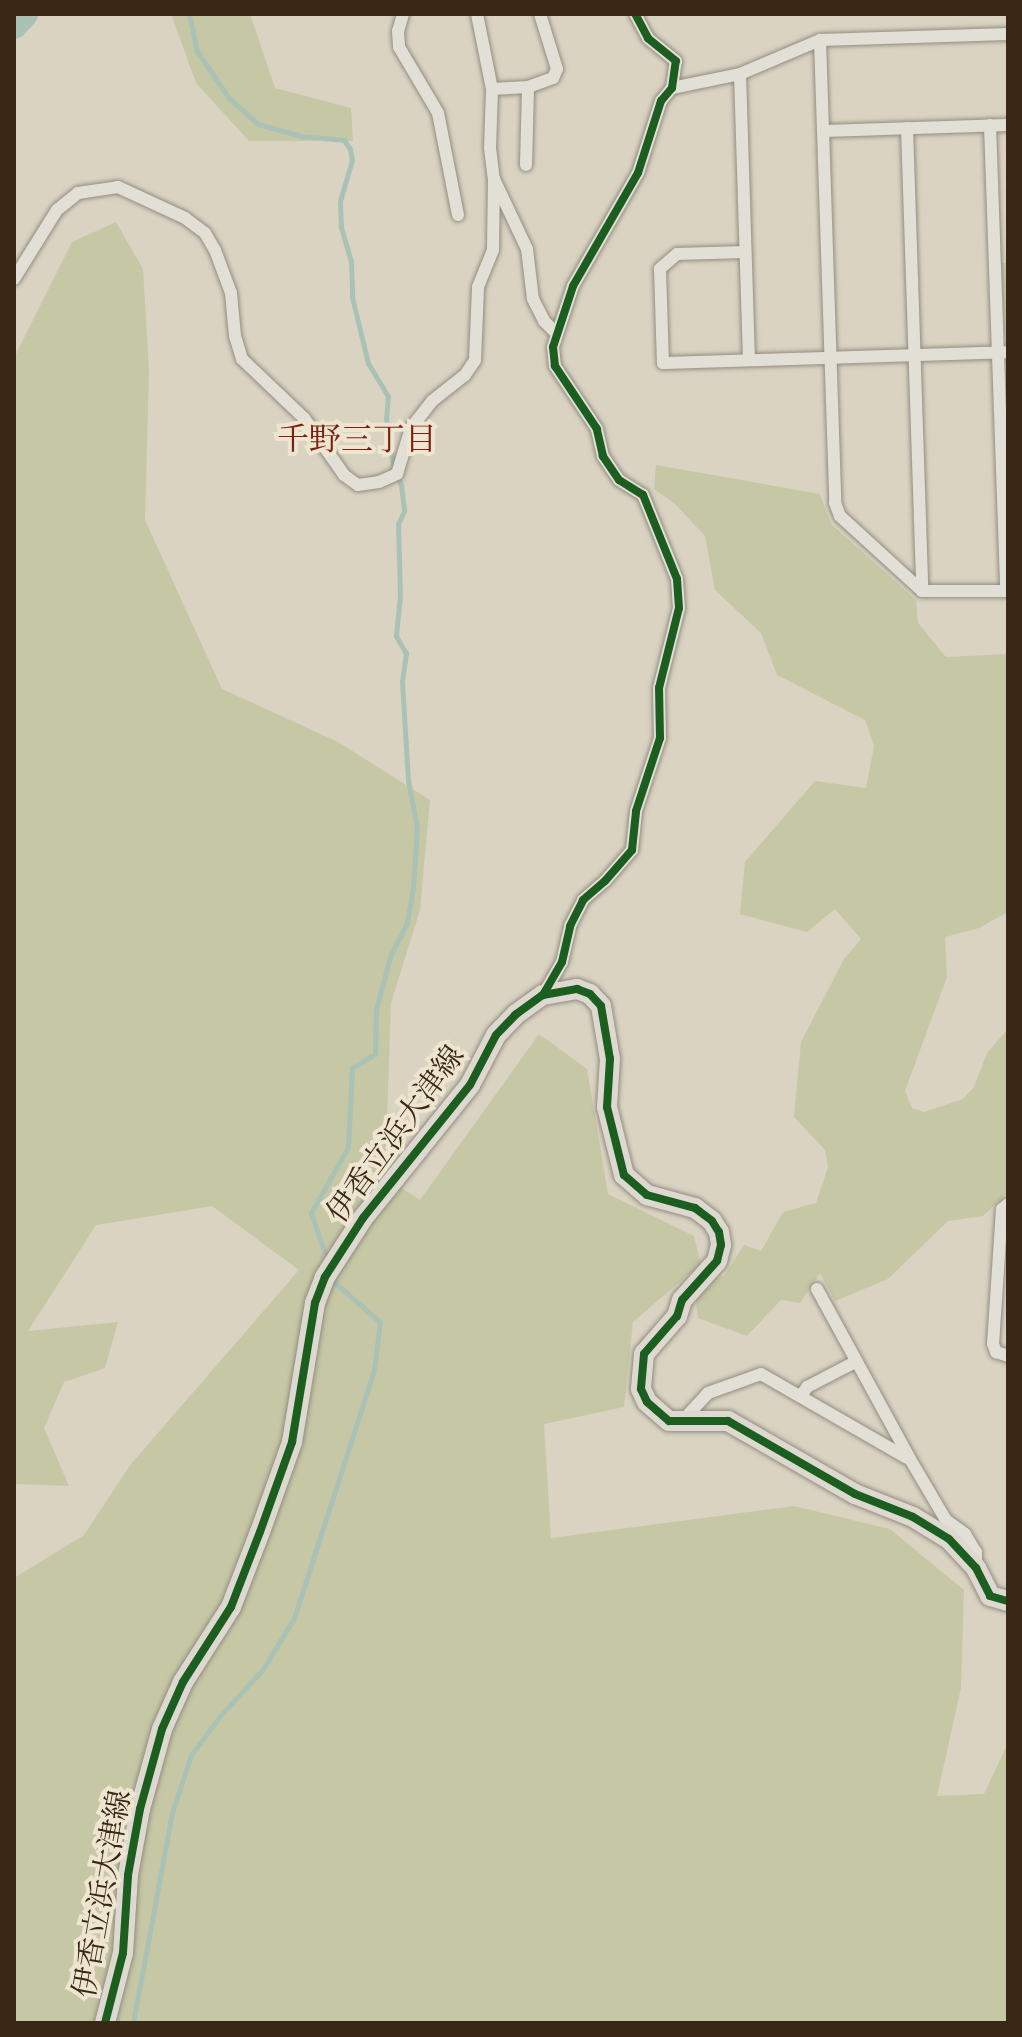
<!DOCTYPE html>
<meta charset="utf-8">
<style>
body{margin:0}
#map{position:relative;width:1022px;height:2037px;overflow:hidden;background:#dad3c2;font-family:"IM FELL English","Noto Serif JP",serif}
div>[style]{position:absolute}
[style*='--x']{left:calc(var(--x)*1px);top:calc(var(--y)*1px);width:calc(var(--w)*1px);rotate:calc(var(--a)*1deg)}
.green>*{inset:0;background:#c6c7a5}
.stream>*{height:5px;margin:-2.5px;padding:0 2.5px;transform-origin:2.5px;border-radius:2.5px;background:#aac2b5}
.river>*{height:28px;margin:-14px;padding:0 14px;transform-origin:14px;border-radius:14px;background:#aac2b5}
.roads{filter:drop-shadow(0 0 2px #938d81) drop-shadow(0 0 2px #938d81)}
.street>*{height:12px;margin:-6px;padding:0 6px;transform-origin:6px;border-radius:6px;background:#e2dfd6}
.primary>*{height:20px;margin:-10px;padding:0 10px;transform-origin:10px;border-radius:10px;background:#ddd9d0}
.cycleway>*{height:8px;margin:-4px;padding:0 4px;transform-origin:4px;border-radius:4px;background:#1b5e20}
span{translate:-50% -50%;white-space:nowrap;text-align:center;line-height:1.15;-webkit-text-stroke:8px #eee5d0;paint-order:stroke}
.street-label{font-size:30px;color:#3a2817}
.neighbourhood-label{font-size:32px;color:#7a1f14}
.frame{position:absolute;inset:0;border:16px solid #3a2817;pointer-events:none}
</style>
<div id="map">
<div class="green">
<div style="clip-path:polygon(171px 14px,250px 14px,275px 88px,351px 108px,353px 141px,249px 141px,196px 83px)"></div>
<div style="clip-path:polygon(116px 222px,143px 269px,149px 370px,145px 520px,222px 689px,338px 742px,430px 800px,420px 910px,391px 1003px,385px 1177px,420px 1200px,539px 1034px,587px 1069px,608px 1194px,694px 1236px,701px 1264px,633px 1322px,624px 1407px,544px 1424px,551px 1538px,794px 1506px,890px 1529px,964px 1590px,961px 1688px,937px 1796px,984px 1794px,1008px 1743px,1008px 2023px,14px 2023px,14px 1578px,84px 1535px,131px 1464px,299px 1270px,212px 1206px,96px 1225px,28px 1331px,118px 1322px,105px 1368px,64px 1382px,44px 1428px,69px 1486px,14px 1484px,14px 358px,72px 242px)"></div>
<div style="clip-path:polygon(1002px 263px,1008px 263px,1008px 339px,1004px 335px)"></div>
<div style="clip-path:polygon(656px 465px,820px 494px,831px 524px,916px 600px,918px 623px,946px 657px,1008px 654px,1008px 912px,979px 928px,945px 937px,947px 977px,905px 1091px,912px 1108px,924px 1112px,963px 1099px,974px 1087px,987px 1053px,1008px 1029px,1008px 1192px,983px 1216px,948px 1221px,888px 1279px,835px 1301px,820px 1273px,800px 1303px,781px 1300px,747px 1336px,698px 1318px,695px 1292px,711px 1279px,724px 1276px,744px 1245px,761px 1251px,783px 1212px,816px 1203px,828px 1167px,825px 1150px,794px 1117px,801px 1042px,844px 959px,861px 939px,835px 909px,807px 932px,740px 914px,745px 862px,815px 781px,866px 788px,874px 746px,865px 720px,777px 675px,761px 633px,715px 590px,705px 536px,675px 504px,654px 489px)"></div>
</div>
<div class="stream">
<div style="--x:189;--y:14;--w:38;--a:78"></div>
<div style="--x:197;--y:51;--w:57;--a:55.8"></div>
<div style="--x:229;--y:98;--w:39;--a:42"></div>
<div style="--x:258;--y:124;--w:45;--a:15.6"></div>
<div style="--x:301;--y:136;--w:43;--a:5.3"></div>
<div style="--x:344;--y:140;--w:11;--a:56"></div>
<div style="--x:350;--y:149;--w:11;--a:80"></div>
<div style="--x:352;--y:160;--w:43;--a:106.3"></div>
<div style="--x:340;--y:201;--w:26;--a:88"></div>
<div style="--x:341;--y:227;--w:35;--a:74"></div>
<div style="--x:351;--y:261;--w:36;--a:88"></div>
<div style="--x:352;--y:297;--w:68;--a:76.4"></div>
<div style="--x:368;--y:363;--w:39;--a:59"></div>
<div style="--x:388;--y:396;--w:22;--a:95"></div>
<div style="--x:386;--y:418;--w:47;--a:81.3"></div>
<div style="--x:393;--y:464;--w:22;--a:69"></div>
<div style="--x:401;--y:485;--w:26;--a:83"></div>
<div style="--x:404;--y:511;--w:14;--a:115"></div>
<div style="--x:398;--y:524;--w:71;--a:88.4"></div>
<div style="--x:400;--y:595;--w:41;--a:95.6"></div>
<div style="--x:396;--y:636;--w:20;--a:60"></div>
<div style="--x:406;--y:653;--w:29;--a:98"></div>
<div style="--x:402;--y:682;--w:98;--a:86.5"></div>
<div style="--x:408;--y:780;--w:49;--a:79.4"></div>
<div style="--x:417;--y:828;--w:60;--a:93.8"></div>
<div style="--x:413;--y:888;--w:36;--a:100"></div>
<div style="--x:407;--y:923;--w:38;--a:117"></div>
<div style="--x:390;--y:957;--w:55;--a:104.8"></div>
<div style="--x:376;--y:1010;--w:44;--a:91.3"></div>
<div style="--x:375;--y:1054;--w:27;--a:149"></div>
<div style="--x:352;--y:1068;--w:79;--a:92.9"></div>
<div style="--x:348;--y:1147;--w:76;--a:119.3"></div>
<div style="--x:311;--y:1213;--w:53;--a:71.2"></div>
<div style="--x:133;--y:2023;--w:214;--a:-79.5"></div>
<div style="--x:172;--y:1813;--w:61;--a:-71.9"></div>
<div style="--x:191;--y:1755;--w:49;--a:-53.4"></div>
<div style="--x:220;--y:1716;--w:64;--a:-47.5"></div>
<div style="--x:263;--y:1669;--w:60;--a:-58.7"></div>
<div style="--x:294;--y:1618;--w:261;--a:-72.1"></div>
<div style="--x:374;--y:1370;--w:48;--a:-82.9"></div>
<div style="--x:380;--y:1322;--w:60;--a:-139.1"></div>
<div style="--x:335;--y:1283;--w:7;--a:-106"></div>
</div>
<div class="river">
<div style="--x:14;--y:25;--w:15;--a:-48"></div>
</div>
<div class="roads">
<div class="street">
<div style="--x:403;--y:14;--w:18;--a:106"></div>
<div style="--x:398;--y:31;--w:16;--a:86"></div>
<div style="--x:399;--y:47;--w:77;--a:59.4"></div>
<div style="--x:438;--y:113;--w:104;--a:78.9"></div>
<div style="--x:477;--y:14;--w:76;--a:78.7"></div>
<div style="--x:492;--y:89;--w:59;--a:91.9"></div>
<div style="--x:490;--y:148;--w:31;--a:83"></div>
<div style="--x:494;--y:179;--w:77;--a:64.8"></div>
<div style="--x:527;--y:249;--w:50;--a:83.2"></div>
<div style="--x:533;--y:299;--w:25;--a:63"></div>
<div style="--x:544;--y:321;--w:17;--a:45"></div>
<div style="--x:820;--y:40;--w:463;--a:88.1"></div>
<div style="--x:835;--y:503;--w:14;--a:69"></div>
<div style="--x:840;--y:516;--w:111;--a:42.4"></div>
<div style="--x:922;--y:591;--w:86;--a:0"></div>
<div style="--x:740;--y:74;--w:286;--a:88.2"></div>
<div style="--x:672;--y:88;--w:69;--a:-11.6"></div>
<div style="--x:740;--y:74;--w:87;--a:-23"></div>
<div style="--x:820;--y:40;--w:188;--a:-1.8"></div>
<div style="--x:492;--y:89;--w:36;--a:-3"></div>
<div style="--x:990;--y:125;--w:466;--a:88"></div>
<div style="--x:907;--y:128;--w:463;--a:88.1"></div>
<div style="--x:823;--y:131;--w:185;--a:-1.9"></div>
<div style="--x:526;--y:165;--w:78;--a:-88.5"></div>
<div style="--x:528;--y:87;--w:27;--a:-20"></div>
<div style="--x:553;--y:78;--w:10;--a:-66"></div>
<div style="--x:557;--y:69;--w:58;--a:-107.2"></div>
<div style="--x:745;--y:252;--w:68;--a:178.3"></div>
<div style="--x:677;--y:254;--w:23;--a:139"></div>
<div style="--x:660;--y:269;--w:94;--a:88.2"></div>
<div style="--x:663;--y:363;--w:345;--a:-1.8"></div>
<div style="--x:14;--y:279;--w:81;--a:-58.1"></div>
<div style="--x:57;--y:210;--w:27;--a:-39"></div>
<div style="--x:78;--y:193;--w:40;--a:-8.5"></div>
<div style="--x:118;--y:187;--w:74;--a:24.8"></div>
<div style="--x:185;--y:218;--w:25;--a:37"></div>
<div style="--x:205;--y:233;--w:20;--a:60"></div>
<div style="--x:215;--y:250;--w:46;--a:69.6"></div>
<div style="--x:231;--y:293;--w:43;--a:84.7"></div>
<div style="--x:235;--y:336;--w:24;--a:73"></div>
<div style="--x:242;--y:359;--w:86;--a:43.6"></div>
<div style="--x:304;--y:418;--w:70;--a:54.9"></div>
<div style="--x:344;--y:475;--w:17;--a:36"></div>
<div style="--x:358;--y:485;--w:21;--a:-8"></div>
<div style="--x:379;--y:482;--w:20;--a:-24"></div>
<div style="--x:397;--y:474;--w:48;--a:-73.1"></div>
<div style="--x:411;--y:428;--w:34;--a:-52"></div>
<div style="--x:432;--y:401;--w:42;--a:-38.2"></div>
<div style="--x:465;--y:375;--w:18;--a:-56"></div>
<div style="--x:475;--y:360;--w:73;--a:-87.6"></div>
<div style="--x:478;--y:287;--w:40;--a:-68"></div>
<div style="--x:493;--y:250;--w:71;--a:-89.2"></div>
<div style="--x:543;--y:995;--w:38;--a:-60"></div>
<div style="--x:562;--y:962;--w:37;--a:-77"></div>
<div style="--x:570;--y:926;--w:29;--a:-63"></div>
<div style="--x:583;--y:900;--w:29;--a:-41"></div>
<div style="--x:605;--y:881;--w:41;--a:-48.9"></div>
<div style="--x:632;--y:850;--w:39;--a:-84"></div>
<div style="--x:636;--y:811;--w:77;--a:-71.8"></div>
<div style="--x:660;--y:738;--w:50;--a:-91.1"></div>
<div style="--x:659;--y:688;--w:82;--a:-76"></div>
<div style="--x:679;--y:608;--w:29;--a:-94"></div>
<div style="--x:677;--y:579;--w:91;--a:-112"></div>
<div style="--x:643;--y:495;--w:28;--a:-148"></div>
<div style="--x:619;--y:480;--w:29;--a:-124"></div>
<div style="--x:603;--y:456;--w:28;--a:-103"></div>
<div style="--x:597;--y:429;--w:76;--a:-123.7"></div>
<div style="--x:555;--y:366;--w:19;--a:-96"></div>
<div style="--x:553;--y:347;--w:64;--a:-71.8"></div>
<div style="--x:573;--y:286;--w:130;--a:-60.1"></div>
<div style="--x:638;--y:173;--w:76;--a:-72.3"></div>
<div style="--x:661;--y:101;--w:17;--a:-50"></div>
<div style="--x:672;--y:88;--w:27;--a:-82"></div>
<div style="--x:676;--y:61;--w:36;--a:-141"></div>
<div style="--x:648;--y:38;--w:27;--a:-118"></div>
<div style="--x:1008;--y:1204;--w:8;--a:140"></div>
<div style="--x:1002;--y:1209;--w:135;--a:93.8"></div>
<div style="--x:993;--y:1344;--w:9;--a:69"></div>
<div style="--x:996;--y:1352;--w:13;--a:18"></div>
<div style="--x:817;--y:1289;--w:194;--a:61.3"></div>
<div style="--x:910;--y:1459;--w:71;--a:59.5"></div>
<div style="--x:946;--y:1520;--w:24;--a:36"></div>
<div style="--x:965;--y:1534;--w:21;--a:59"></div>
<div style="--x:976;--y:1552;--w:16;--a:90"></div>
<div style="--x:801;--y:1396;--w:11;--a:-56"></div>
<div style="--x:807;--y:1387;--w:54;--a:-27.5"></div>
<div style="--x:683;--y:1420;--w:37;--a:-47"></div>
<div style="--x:708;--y:1393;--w:56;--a:-19.7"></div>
<div style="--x:761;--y:1374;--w:168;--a:29.9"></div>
</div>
<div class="primary">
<div style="--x:105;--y:2023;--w:72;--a:-75.6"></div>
<div style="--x:123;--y:1953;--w:78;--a:-86.3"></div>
<div style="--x:128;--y:1875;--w:67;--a:-79.7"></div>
<div style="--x:140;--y:1809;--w:83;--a:-74.6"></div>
<div style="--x:162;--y:1729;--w:51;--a:-65.9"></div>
<div style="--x:183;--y:1682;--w:89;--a:-57.4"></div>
<div style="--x:231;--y:1607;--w:80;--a:-68.9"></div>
<div style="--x:260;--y:1532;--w:96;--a:-70.4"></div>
<div style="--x:292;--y:1442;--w:141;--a:-80.6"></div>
<div style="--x:315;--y:1303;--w:28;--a:-69"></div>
<div style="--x:325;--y:1277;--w:70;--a:-57.2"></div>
<div style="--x:363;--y:1218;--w:171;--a:-51.2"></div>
<div style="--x:470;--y:1085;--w:56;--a:-62.5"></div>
<div style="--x:496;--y:1035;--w:28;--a:-46"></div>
<div style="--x:515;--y:1015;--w:34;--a:-36"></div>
<div style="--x:543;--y:995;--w:35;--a:-10"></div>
<div style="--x:577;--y:989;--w:14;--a:21"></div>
<div style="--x:590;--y:994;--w:16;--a:47"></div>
<div style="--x:601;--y:1006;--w:54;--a:80.4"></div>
<div style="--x:610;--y:1059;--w:48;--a:93.6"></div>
<div style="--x:607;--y:1107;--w:70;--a:76"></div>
<div style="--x:624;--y:1175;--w:30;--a:41"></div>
<div style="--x:647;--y:1195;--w:50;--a:15.2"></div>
<div style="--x:695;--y:1208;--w:21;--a:37"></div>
<div style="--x:712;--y:1221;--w:13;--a:58"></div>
<div style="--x:719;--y:1232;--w:13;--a:81"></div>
<div style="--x:721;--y:1245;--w:16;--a:104"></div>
<div style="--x:717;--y:1261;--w:52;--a:131.9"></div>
<div style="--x:682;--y:1300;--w:17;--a:107"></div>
<div style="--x:677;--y:1316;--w:50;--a:131"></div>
<div style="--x:644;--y:1354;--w:35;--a:95"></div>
<div style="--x:641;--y:1389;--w:14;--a:65"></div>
<div style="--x:647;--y:1402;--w:29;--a:41"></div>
<div style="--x:669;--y:1421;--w:59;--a:0"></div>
<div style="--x:728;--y:1421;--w:146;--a:29.9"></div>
<div style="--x:855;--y:1494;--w:62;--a:21.6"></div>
<div style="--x:913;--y:1517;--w:42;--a:31.4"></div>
<div style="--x:949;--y:1539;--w:40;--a:47"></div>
<div style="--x:976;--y:1568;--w:31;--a:63"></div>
<div style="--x:990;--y:1596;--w:19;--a:16"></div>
</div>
</div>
<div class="cycleway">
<div style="--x:543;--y:995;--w:38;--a:-60"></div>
<div style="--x:562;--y:962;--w:37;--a:-77"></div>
<div style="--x:570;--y:926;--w:29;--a:-63"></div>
<div style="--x:583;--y:900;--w:29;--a:-41"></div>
<div style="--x:605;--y:881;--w:41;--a:-48.9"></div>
<div style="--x:632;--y:850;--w:39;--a:-84"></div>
<div style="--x:636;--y:811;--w:77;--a:-71.8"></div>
<div style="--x:660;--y:738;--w:50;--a:-91.1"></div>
<div style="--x:659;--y:688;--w:82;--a:-76"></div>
<div style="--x:679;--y:608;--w:29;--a:-94"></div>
<div style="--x:677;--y:579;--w:91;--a:-112"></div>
<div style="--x:643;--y:495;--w:28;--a:-148"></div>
<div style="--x:619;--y:480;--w:29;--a:-124"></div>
<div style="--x:603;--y:456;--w:28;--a:-103"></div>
<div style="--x:597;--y:429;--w:76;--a:-123.7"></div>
<div style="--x:555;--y:366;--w:19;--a:-96"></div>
<div style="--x:553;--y:347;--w:64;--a:-71.8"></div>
<div style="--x:573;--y:286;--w:130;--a:-60.1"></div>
<div style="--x:638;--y:173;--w:76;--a:-72.3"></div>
<div style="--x:661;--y:101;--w:17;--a:-50"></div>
<div style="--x:672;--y:88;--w:27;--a:-82"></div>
<div style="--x:676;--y:61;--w:36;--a:-141"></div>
<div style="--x:648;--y:38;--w:27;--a:-118"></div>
<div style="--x:105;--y:2023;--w:72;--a:-75.6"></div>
<div style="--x:123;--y:1953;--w:78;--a:-86.3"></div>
<div style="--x:128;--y:1875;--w:67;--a:-79.7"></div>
<div style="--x:140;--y:1809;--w:83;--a:-74.6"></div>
<div style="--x:162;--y:1729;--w:51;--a:-65.9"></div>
<div style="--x:183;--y:1682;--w:89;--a:-57.4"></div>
<div style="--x:231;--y:1607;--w:80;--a:-68.9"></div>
<div style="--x:260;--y:1532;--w:96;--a:-70.4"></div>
<div style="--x:292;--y:1442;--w:141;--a:-80.6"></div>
<div style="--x:315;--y:1303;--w:28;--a:-69"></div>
<div style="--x:325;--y:1277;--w:70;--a:-57.2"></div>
<div style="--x:363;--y:1218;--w:171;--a:-51.2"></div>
<div style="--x:470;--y:1085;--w:56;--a:-62.5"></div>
<div style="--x:496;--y:1035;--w:28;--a:-46"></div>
<div style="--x:515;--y:1015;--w:34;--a:-36"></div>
<div style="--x:543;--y:995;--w:35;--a:-10"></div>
<div style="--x:577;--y:989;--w:14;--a:21"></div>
<div style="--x:590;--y:994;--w:16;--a:47"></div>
<div style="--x:601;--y:1006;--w:54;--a:80.4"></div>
<div style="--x:610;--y:1059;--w:48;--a:93.6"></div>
<div style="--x:607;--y:1107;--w:70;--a:76"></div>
<div style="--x:624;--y:1175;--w:30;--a:41"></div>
<div style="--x:647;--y:1195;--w:50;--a:15.2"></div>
<div style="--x:695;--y:1208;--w:21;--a:37"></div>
<div style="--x:712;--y:1221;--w:13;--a:58"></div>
<div style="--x:719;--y:1232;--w:13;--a:81"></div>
<div style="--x:721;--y:1245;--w:16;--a:104"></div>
<div style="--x:717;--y:1261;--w:52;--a:131.9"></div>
<div style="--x:682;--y:1300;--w:17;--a:107"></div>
<div style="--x:677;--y:1316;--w:50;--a:131"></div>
<div style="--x:644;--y:1354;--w:35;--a:95"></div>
<div style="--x:641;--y:1389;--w:14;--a:65"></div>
<div style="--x:647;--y:1402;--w:29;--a:41"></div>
<div style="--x:669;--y:1421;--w:59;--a:0"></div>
<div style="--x:728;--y:1421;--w:146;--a:29.9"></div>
<div style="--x:855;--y:1494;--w:62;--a:21.6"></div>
<div style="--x:913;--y:1517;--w:42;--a:31.4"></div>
<div style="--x:949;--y:1539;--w:40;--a:47"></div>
<div style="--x:976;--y:1568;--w:31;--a:63"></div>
<div style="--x:990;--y:1596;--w:19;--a:16"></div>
</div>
<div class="street-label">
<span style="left:397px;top:1135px;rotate:-54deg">伊香立浜大津線</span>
<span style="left:104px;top:1894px;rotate:-80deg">伊香立浜大津線</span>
</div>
<div class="neighbourhood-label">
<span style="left:357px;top:442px">千野三丁目</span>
</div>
<div class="frame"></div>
</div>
